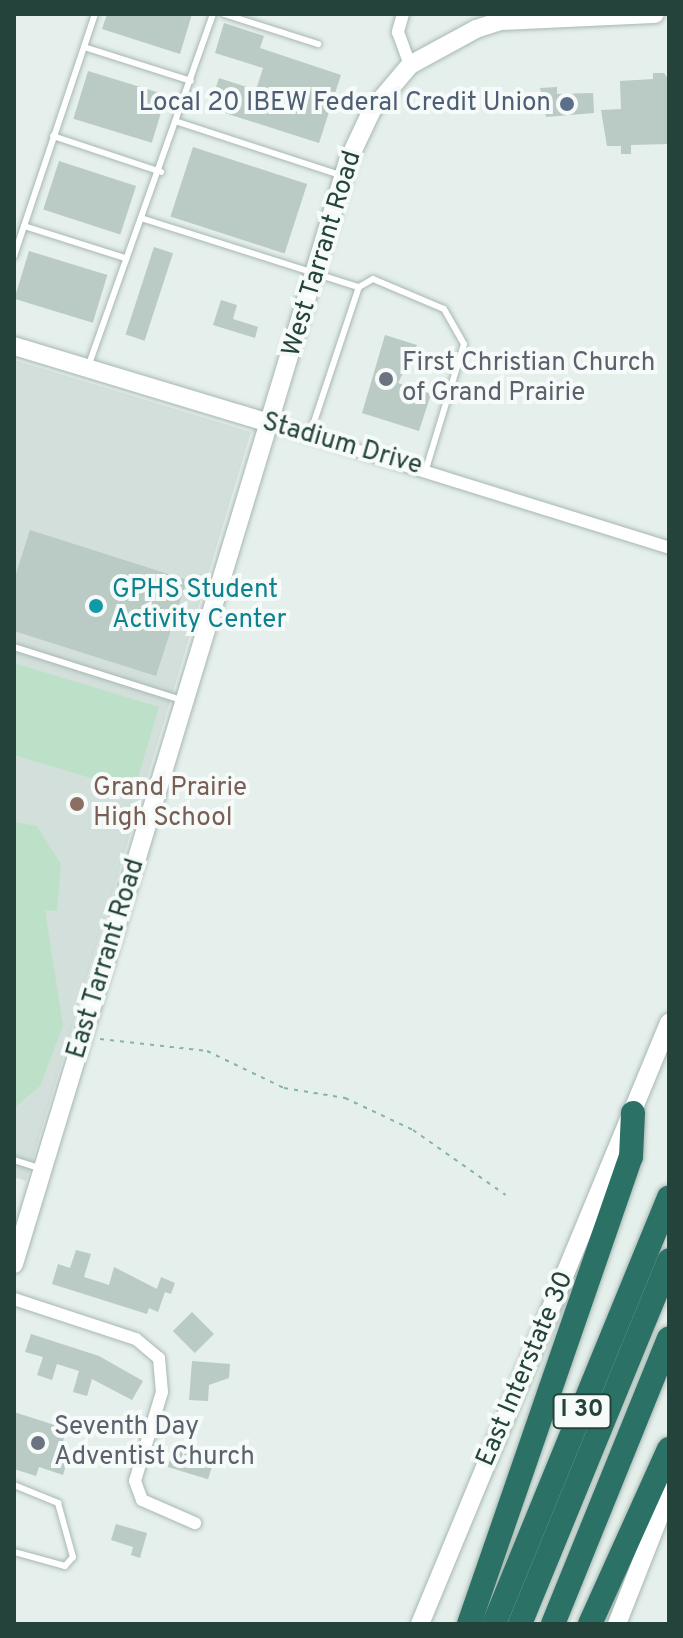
<!DOCTYPE html>
<style>
body{margin:0}
#map{position:relative;width:683px;height:1638px;overflow:hidden;background:#e5efeb;font-family:Overpass,sans-serif}
div>[style]{position:absolute}
[style*='--x']{left:calc(var(--x)*1px);top:calc(var(--y)*1px);width:calc(var(--w)*1px);rotate:calc(var(--a)*1deg)}
.built>*{inset:0;background:#d3dfda}
.green>*{inset:0;background:#bde1c8}
.building>*{inset:0;background:#bacac4;transform-origin:0 0}
.path>*{height:2px;margin-top:-1px;transform-origin:0;background:repeating-linear-gradient(90deg,#84b5a7 0 4px,transparent 0 10px)}
.roads{filter:drop-shadow(0 0 2px #a7b8b3) drop-shadow(0 0 2px #a7b8b3)}
.lane>*{height:6px;margin:-3px;padding:0 3px;transform-origin:3px;border-radius:3px;background:#fff}
.street>*{height:12px;margin:-6px;padding:0 6px;transform-origin:6px;border-radius:6px;background:#fff}
.secondary>*{height:18px;margin:-9px;padding:0 9px;transform-origin:9px;border-radius:9px;background:#fff}
.highway>*{height:24px;margin:-12px;padding:0 12px;transform-origin:12px;border-radius:12px;background:#2c7165}
.dots>*{width:22px;height:22px;translate:-50% -50%;box-sizing:border-box;border:4px solid #f6fbf9;border-radius:50%}
span{translate:-50% -50%;white-space:nowrap;text-align:center;line-height:1.15;-webkit-text-stroke:8px #f6fbf9;paint-order:stroke}
.shield-label span{padding:2px 6px;background:#f6fbf9;border:2px solid;border-radius:6px;-webkit-text-stroke-width:0}
.shield-label{font-size:24px;color:#23433b;font-weight:700}
.service-label{font-size:26px;color:#4e5e75}
.right{translate:-100% -50%;text-align:right}
.street-label{font-size:26px;color:#23433b}
.worship-label{font-size:26px;color:#5b616d}
.left{translate:0 -50%;text-align:left}
.culture-label{font-size:26px;color:#0d838f}
.education-label{font-size:26px;color:#785e54}
.frame{position:absolute;inset:0;border:16px solid #23433b;pointer-events:none}
</style>
<div id="map">
<div class="built">
<div style="clip-path:polygon(14px 360px,251px 432px,26px 1181px,14px 1177px)"></div>
</div>
<div class="green">
<div style="clip-path:polygon(14px 663px,159px 707px,134px 791px,14px 755px)"></div>
<div style="clip-path:polygon(14px 822px,37px 826px,61px 864px,57px 911px,45px 910px,63px 1026px,40px 1086px,14px 1108px)"></div>
</div>
<div class="building">
<div style="clip-path:polygon(107px 14px,192px 14px,180px 54px,102px 29px)"></div>
<div style="clip-path:polygon(224px 23px,264px 36px,260px 48px,341px 75px,319px 143px,209px 108px,219px 78px,256px 90px,263px 68px,215px 53px)"></div>
<div style="left:88px;top:71px;width:82px;height:50px;rotate:17deg"></div>
<div style="clip-path:polygon(653px 73px,664px 73px,669px 80px,669px 144px,631px 145px,631px 154px,621px 154px,621px 146px,607px 146px,601px 110px,621px 109px,620px 81px,653px 79px)"></div>
<div style="clip-path:polygon(557px 87px,557px 94px,593px 93px,594px 113px,546px 117px,540px 88px)"></div>
<div style="left:193px;top:147px;width:120px;height:73px;rotate:18deg"></div>
<div style="left:59px;top:161px;width:81px;height:51px;rotate:18deg"></div>
<div style="left:154px;top:247px;width:20px;height:92px;rotate:18deg"></div>
<div style="left:29px;top:251px;width:82px;height:50px;rotate:17deg"></div>
<div style="clip-path:polygon(221px 300px,237px 305px,233px 319px,258px 327px,255px 338px,213px 325px)"></div>
<div style="clip-path:polygon(385px 335px,417px 345px,398px 383px,431px 394px,419px 431px,362px 413px)"></div>
<div style="clip-path:polygon(30px 530px,187px 580px,156px 676px,14px 631px,14px 580px)"></div>
<div style="clip-path:polygon(76px 1250px,91px 1254px,84px 1277px,109px 1285px,114px 1267px,157px 1289px,161px 1277px,175px 1283px,171px 1294px,165px 1292px,158px 1312px,149px 1308px,147px 1314px,52px 1284px,58px 1264px,70px 1268px)"></div>
<div style="left:192px;top:1312px;width:31px;height:27px;rotate:45deg"></div>
<div style="clip-path:polygon(31px 1334px,99px 1356px,143px 1381px,132px 1400px,92px 1379px,87px 1396px,73px 1392px,79px 1371px,57px 1364px,52px 1380px,37px 1375px,43px 1357px,25px 1352px)"></div>
<div style="clip-path:polygon(192px 1361px,230px 1364px,229px 1378px,209px 1385px,208px 1401px,189px 1400px)"></div>
<div style="clip-path:polygon(14px 1412px,67px 1429px,58px 1456px,68px 1459px,63px 1475px,39px 1467px,36px 1476px,14px 1469px)"></div>
<div style="left:174px;top:1447px;width:42px;height:21px;rotate:17deg"></div>
<div style="clip-path:polygon(116px 1524px,147px 1533px,140px 1558px,131px 1555px,133px 1547px,111px 1540px)"></div>
</div>
<div class="path">
<div style="--x:100;--y:1039;--w:108;--a:6.4"></div>
<div style="--x:207;--y:1051;--w:85;--a:25.7"></div>
<div style="--x:284;--y:1088;--w:62;--a:9.3"></div>
<div style="--x:345;--y:1098;--w:75;--a:25.2"></div>
<div style="--x:413;--y:1130;--w:113;--a:35"></div>
</div>
<div class="roads">
<div class="lane">
<div style="--x:224;--y:14;--w:99;--a:17.7"></div>
<div style="--x:84;--y:47;--w:112;--a:17.6"></div>
<div style="--x:178;--y:122;--w:170;--a:18.1"></div>
<div style="--x:53;--y:136;--w:114;--a:18.4"></div>
<div style="--x:144;--y:219;--w:225;--a:17.6"></div>
<div style="--x:24;--y:226;--w:103;--a:17.6"></div>
<div style="--x:14;--y:256;--w:255;--a:-71.5"></div>
<div style="--x:88;--y:367;--w:374;--a:-70.5"></div>
<div style="--x:310;--y:434;--w:155;--a:-71.6"></div>
<div style="--x:359;--y:287;--w:16;--a:-30"></div>
<div style="--x:373;--y:279;--w:77;--a:22.9"></div>
<div style="--x:444;--y:309;--w:40;--a:60.3"></div>
<div style="--x:464;--y:344;--w:131;--a:106.9"></div>
<div style="--x:14;--y:647;--w:178;--a:17.6"></div>
<div style="--x:14;--y:1160;--w:26;--a:18"></div>
<div style="--x:14;--y:1485;--w:48;--a:22.2"></div>
<div style="--x:58;--y:1503;--w:56;--a:74.5"></div>
<div style="--x:73;--y:1557;--w:12;--a:132"></div>
<div style="--x:65;--y:1566;--w:53;--a:-164.6"></div>
</div>
<div class="street">
<div style="--x:403;--y:14;--w:19;--a:106"></div>
<div style="--x:398;--y:32;--w:35;--a:70"></div>
<div style="--x:272;--y:424;--w:416;--a:17.3"></div>
<div style="--x:14;--y:1299;--w:128;--a:18.2"></div>
<div style="--x:136;--y:1339;--w:30;--a:40"></div>
<div style="--x:159;--y:1358;--w:34;--a:85"></div>
<div style="--x:162;--y:1392;--w:93;--a:106.9"></div>
<div style="--x:135;--y:1481;--w:20;--a:70"></div>
<div style="--x:142;--y:1500;--w:58;--a:23.5"></div>
</div>
<div class="secondary">
<div style="--x:14;--y:346;--w:270;--a:16.8"></div>
<div style="--x:14;--y:1264;--w:1152;--a:-73.15"></div>
<div style="--x:348;--y:161;--w:56;--a:-64.8"></div>
<div style="--x:372;--y:110;--w:59;--a:-49.8"></div>
<div style="--x:410;--y:65;--w:75;--a:-28.6"></div>
<div style="--x:476;--y:29;--w:25;--a:-18"></div>
<div style="--x:500;--y:21;--w:155;--a:-2.6"></div>
<div style="--x:420;--y:1624;--w:651;--a:-67.5"></div>
<div style="--x:617;--y:1624;--w:142;--a:-68.5"></div>
</div>
<div class="highway">
<div style="--x:469;--y:1624;--w:494;--a:-70.9"></div>
<div style="--x:631;--y:1157;--w:44;--a:-87.4"></div>
<div style="--x:494;--y:1624;--w:461;--a:-67.7"></div>
<div style="--x:520;--y:1624;--w:393;--a:-67.7"></div>
<div style="--x:553;--y:1624;--w:308;--a:-67.9"></div>
<div style="--x:590;--y:1624;--w:192;--a:-65.7"></div>
</div>
</div>
<div class="dots">
<div style="left:567px;top:104px;background:#5c6f8a"></div>
<div style="left:386px;top:379px;background:#6b7280"></div>
<div style="left:96px;top:606px;background:#0f9aa8"></div>
<div style="left:77px;top:804px;background:#8d6e63"></div>
<div style="left:38px;top:1443px;background:#6b7280"></div>
</div>
<div class="shield-label">
<span style="left:582px;top:1411px">I 30</span>
</div>
<div class="service-label">
<span class="right" style="left:551px;top:104px">Local 20 IBEW Federal Credit Union</span>
</div>
<div class="street-label">
<span style="left:323px;top:254px;rotate:-73deg">West Tarrant Road</span>
<span style="left:342px;top:445px;rotate:16deg">Stadium Drive</span>
<span style="left:107px;top:959px;rotate:-73deg">East Tarrant Road</span>
<span style="left:526px;top:1369px;rotate:-67deg">East Interstate 30</span>
</div>
<div class="worship-label">
<span class="left" style="left:402px;top:379px">First Christian Church<br>of Grand Prairie</span>
<span class="left" style="left:54px;top:1443px">Seventh Day<br>Adventist Church</span>
</div>
<div class="culture-label">
<span class="left" style="left:112px;top:606px">GPHS Student<br>Activity Center</span>
</div>
<div class="education-label">
<span class="left" style="left:93px;top:804px">Grand Prairie<br>High School</span>
</div>
<div class="frame"></div>
</div>
